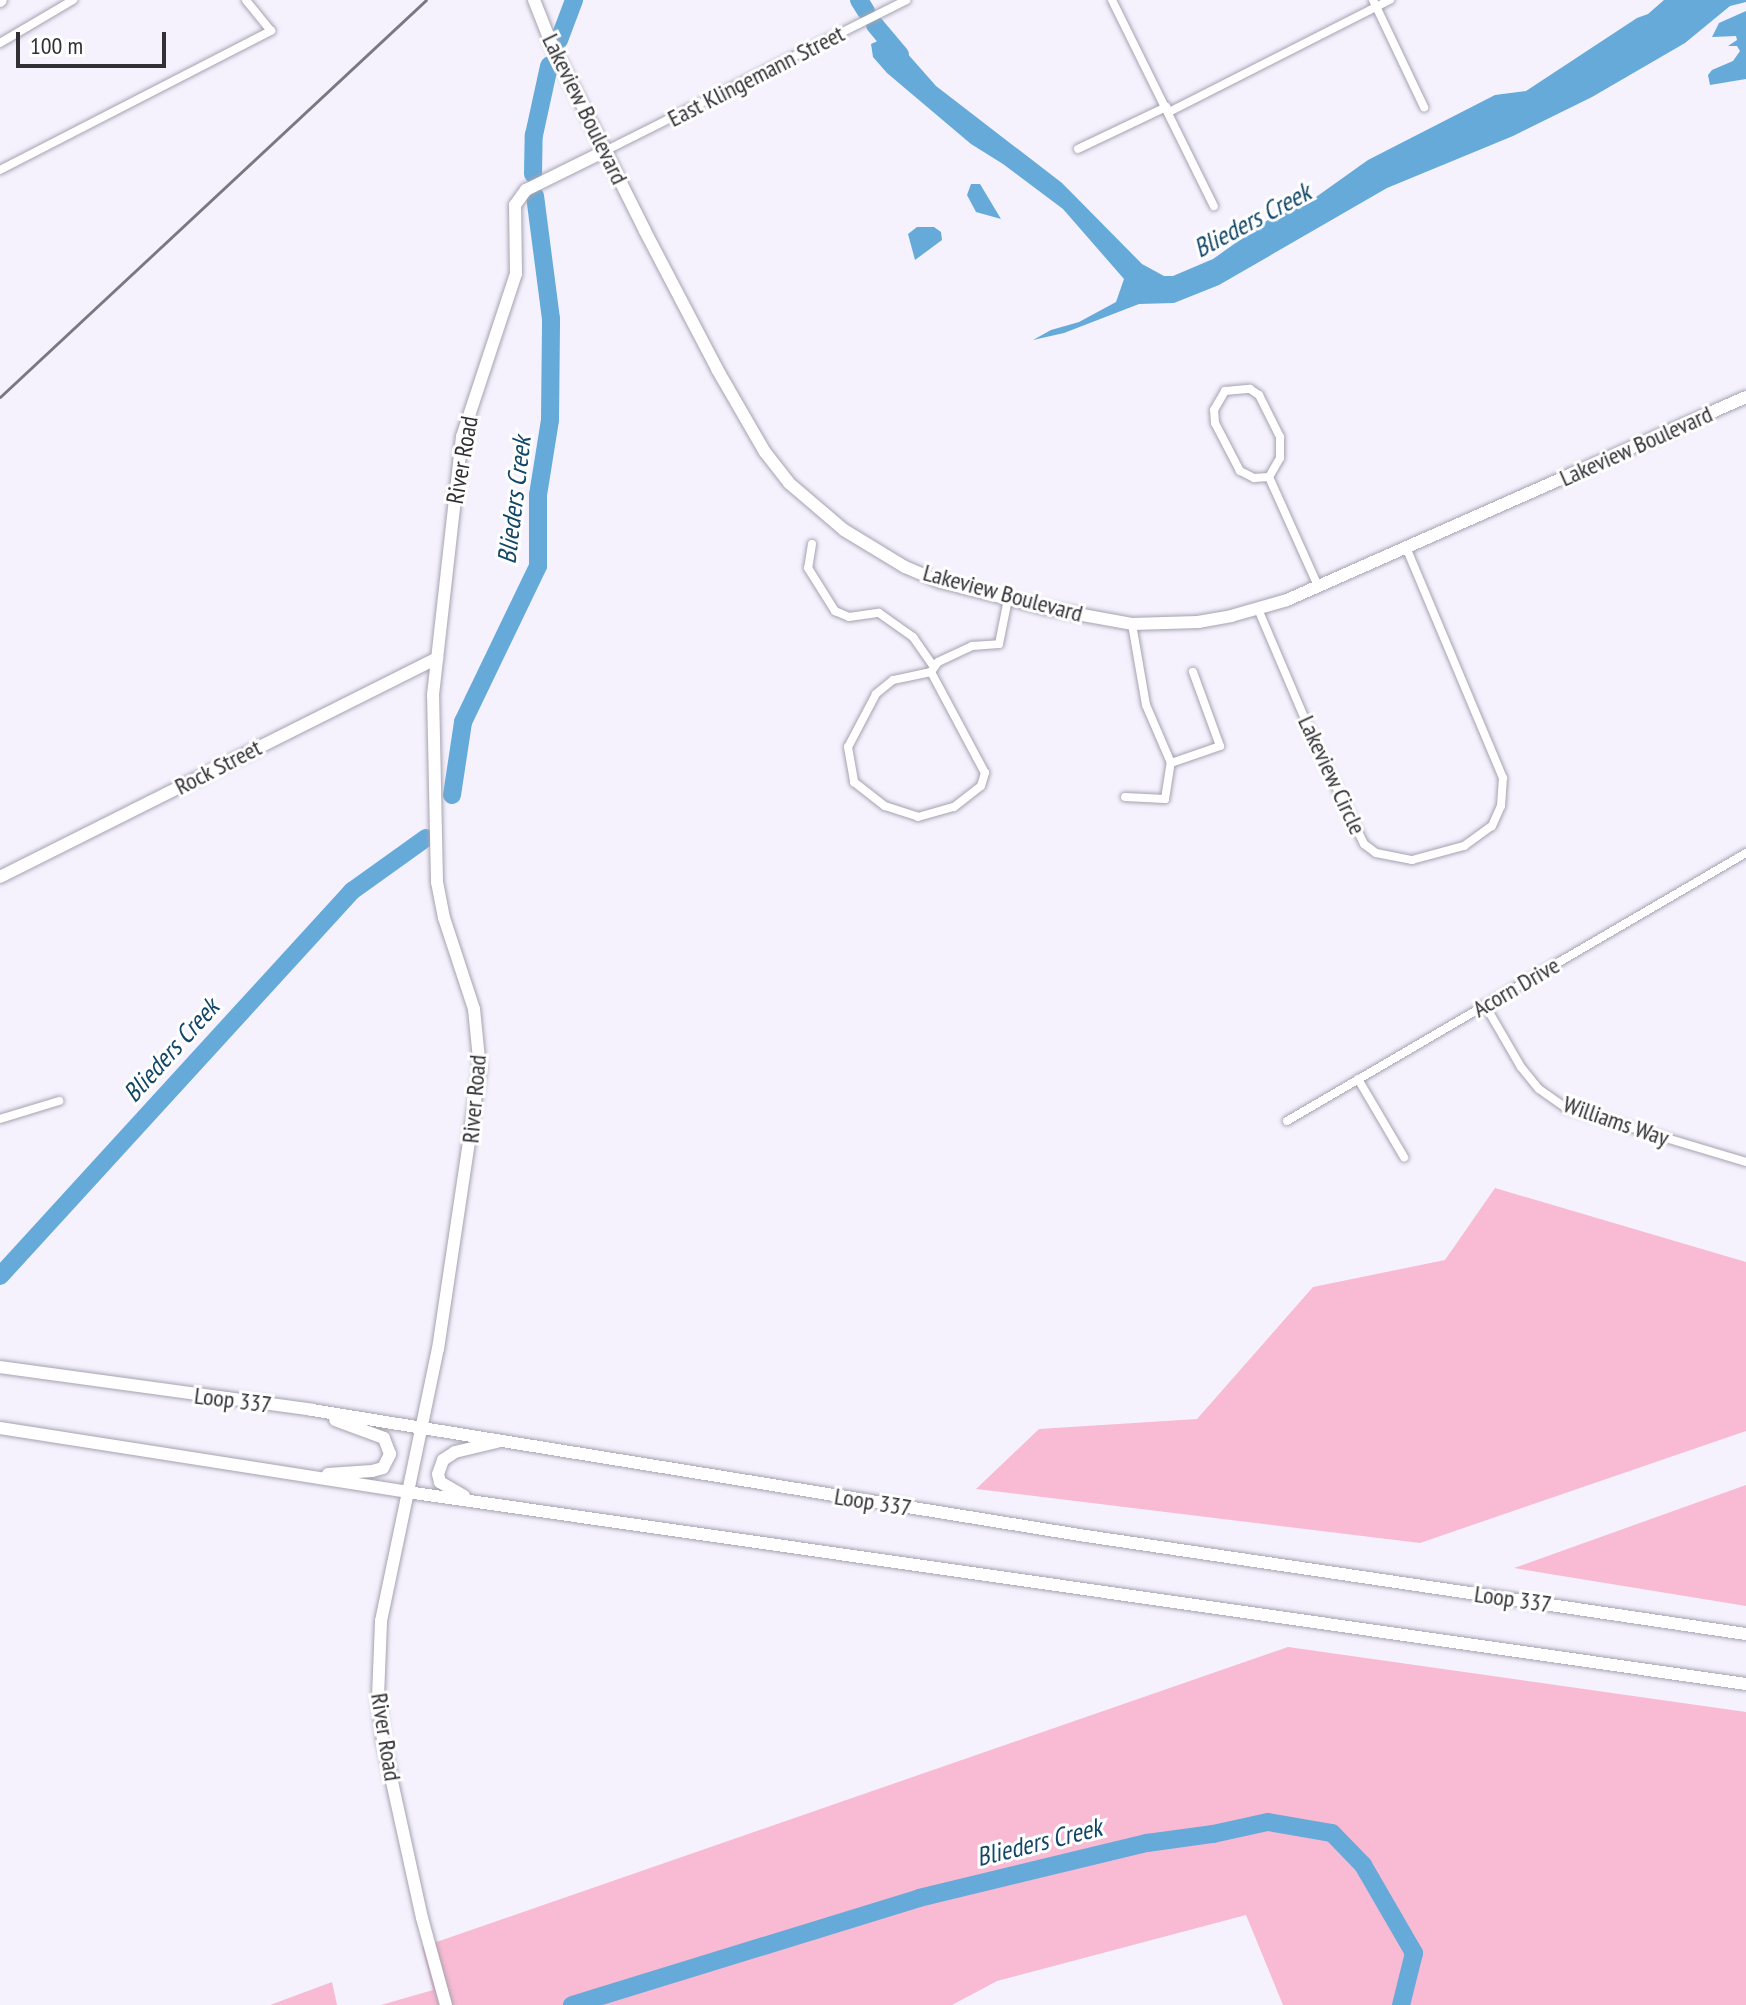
<!DOCTYPE html>
<style>
body{margin:0}
#map{position:relative;width:1746px;height:2005px;overflow:hidden;background:#f5f2fe;font-family:"PT Sans Narrow",sans-serif}
div>[style]{position:absolute}
[style*='--x']{left:calc(var(--x)*1px);top:calc(var(--y)*1px);width:calc(var(--w)*1px);rotate:calc(var(--a)*1deg)}
.green>*{inset:0;background:#f8bbd3}
.water>*{inset:0;background:#65aad9}
.river>*{height:18px;margin:-9px;padding:0 9px;transform-origin:9px;border-radius:9px;background:#65aad9}
.roads{filter:drop-shadow(0 0 2px #a6a2b0) drop-shadow(0 0 2px #a6a2b0)}
.street>*{height:8px;margin:-4px;padding:0 4px;transform-origin:4px;border-radius:4px;background:#fff}
.secondary>*{height:12px;margin:-6px;padding:0 6px;transform-origin:6px;border-radius:6px;background:#fff}
.primary>*{height:12px;margin:-6px;padding:0 6px;transform-origin:6px;border-radius:6px;background:#fff}
.rail>*{height:3px;margin:-1.5px;padding:0 1.5px;transform-origin:1.5px;border-radius:1.5px;background:#7a7880}
span{translate:-50% -50%;white-space:nowrap;text-align:center;line-height:1.15;-webkit-text-stroke:6px #fff;paint-order:stroke}
.street-label{font-size:24px;color:#313035}
.water-label{font-size:26px;color:#124767;font-style:italic}
.scale{position:absolute;left:16px;top:32px;width:150px;height:36px;box-sizing:border-box;border:4px solid #313035;border-top:0;padding-left:10px;font-size:24px;line-height:28px;white-space:nowrap;color:#313035;-webkit-text-stroke:6px #fff;paint-order:stroke}
</style>
<div id="map">
<div class="green">
<div style="clip-path:polygon(1495px 1188px,1746px 1262px,1746px 1431px,1420px 1543px,976px 1489px,1039px 1429px,1197px 1419px,1313px 1287px,1445px 1260px)"></div>
<div style="clip-path:polygon(1746px 1485px,1746px 1606px,1514px 1568px)"></div>
<div style="clip-path:polygon(1288px 1647px,1746px 1712px,1746px 2005px,1283px 2005px,1246px 1915px,997px 1981px,952px 2005px,381px 2005px,433px 1990px,422px 1947px)"></div>
<div style="clip-path:polygon(332px 1982px,337px 2005px,270px 2005px)"></div>
</div>
<div class="water">
<div style="clip-path:polygon(1664px 0,1746px 0,1746px 2px,1730px 6px,1685px 43px,1592px 97px,1513px 136px,1387px 188px,1219px 285px,1174px 303px,1139px 304px,1064px 333px,1033px 340px,1051px 330px,1079px 322px,1116px 302px,1124px 279px,1063px 209px,1003px 164px,971px 144px,887px 73px,873px 57px,871px 44px,891px 35px,936px 86px,1062px 183px,1142px 264px,1164px 276px,1173px 276px,1213px 259px,1268px 220px,1309px 202px,1368px 160px,1495px 95px,1526px 91px,1637px 18px,1648px 14px)"></div>
<div style="clip-path:polygon(1746px 11px,1746px 79px,1710px 85px,1708px 75px,1712px 70px,1733px 61px,1740px 51px,1737px 46px,1728px 46px,1737px 40px,1736px 36px,1712px 37px,1719px 23px)"></div>
<div style="clip-path:polygon(971px 184px,980px 184px,1001px 219px,976px 212px,967px 195px)"></div>
<div style="clip-path:polygon(917px 227px,934px 227px,941px 232px,942px 240px,915px 260px,908px 234px)"></div>
</div>
<div class="river">
<div style="--x:859;--y:0;--w:13;--a:58"></div>
<div style="--x:875;--y:25;--w:39;--a:50"></div>
<div style="--x:559;--y:40;--w:43;--a:-69.4"></div>
<div style="--x:533;--y:174;--w:39;--a:-89"></div>
<div style="--x:534;--y:135;--w:71;--a:-77.7"></div>
<div style="--x:452;--y:795;--w:74;--a:-81.4"></div>
<div style="--x:463;--y:722;--w:173;--a:-64.3"></div>
<div style="--x:538;--y:566;--w:71;--a:-90"></div>
<div style="--x:538;--y:495;--w:76;--a:-80.9"></div>
<div style="--x:550;--y:420;--w:101;--a:-89.4"></div>
<div style="--x:551;--y:319;--w:124;--a:-97.4"></div>
<div style="--x:0;--y:1276;--w:522;--a:-47.56"></div>
<div style="--x:352;--y:891;--w:91;--a:-35.6"></div>
<div style="--x:572;--y:2005;--w:363;--a:-17.1"></div>
<div style="--x:919;--y:1898;--w:235;--a:-13.6"></div>
<div style="--x:1147;--y:1843;--w:67;--a:-7.8"></div>
<div style="--x:1213;--y:1834;--w:56;--a:-12.3"></div>
<div style="--x:1268;--y:1822;--w:65;--a:9.8"></div>
<div style="--x:1332;--y:1833;--w:45;--a:45.9"></div>
<div style="--x:1363;--y:1865;--w:102;--a:59.9"></div>
<div style="--x:1414;--y:1953;--w:54;--a:104"></div>
</div>
<div class="roads">
<div class="street">
<div style="--x:1112;--y:0;--w:230;--a:63.7"></div>
<div style="--x:1373;--y:0;--w:119;--a:64.5"></div>
<div style="--x:0;--y:43;--w:85;--a:-30.5"></div>
<div style="--x:1169;--y:112;--w:248;--a:-26.9"></div>
<div style="--x:1078;--y:149;--w:98;--a:-25.5"></div>
<div style="--x:605;--y:151;--w:337;--a:-26.6"></div>
<div style="--x:0;--y:170;--w:305;--a:-27.2"></div>
<div style="--x:271;--y:31;--w:40;--a:-129"></div>
<div style="--x:1269;--y:477;--w:15;--a:176"></div>
<div style="--x:1254;--y:478;--w:16;--a:-153"></div>
<div style="--x:1240;--y:471;--w:54;--a:-117.5"></div>
<div style="--x:1215;--y:423;--w:13;--a:-94"></div>
<div style="--x:1214;--y:410;--w:22;--a:-60"></div>
<div style="--x:1225;--y:391;--w:25;--a:-5"></div>
<div style="--x:1250;--y:389;--w:11;--a:34"></div>
<div style="--x:1259;--y:395;--w:47;--a:63.4"></div>
<div style="--x:1280;--y:437;--w:21;--a:90"></div>
<div style="--x:1280;--y:458;--w:22;--a:120"></div>
<div style="--x:1269;--y:477;--w:120;--a:65.8"></div>
<div style="--x:812;--y:544;--w:24;--a:99"></div>
<div style="--x:808;--y:568;--w:51;--a:57.9"></div>
<div style="--x:835;--y:611;--w:15;--a:23"></div>
<div style="--x:849;--y:617;--w:30;--a:-8"></div>
<div style="--x:879;--y:613;--w:42;--a:35.2"></div>
<div style="--x:913;--y:637;--w:35;--a:55"></div>
<div style="--x:1258;--y:609;--w:153;--a:66.9"></div>
<div style="--x:1318;--y:750;--w:105;--a:63.9"></div>
<div style="--x:1364;--y:844;--w:15;--a:37"></div>
<div style="--x:1376;--y:853;--w:37;--a:11"></div>
<div style="--x:1412;--y:860;--w:54;--a:-15.1"></div>
<div style="--x:1464;--y:846;--w:34;--a:-36"></div>
<div style="--x:1492;--y:826;--w:22;--a:-66"></div>
<div style="--x:1501;--y:806;--w:28;--a:-86"></div>
<div style="--x:1503;--y:778;--w:251;--a:-112.8"></div>
<div style="--x:931;--y:672;--w:39;--a:168"></div>
<div style="--x:893;--y:680;--w:22;--a:141"></div>
<div style="--x:876;--y:694;--w:60;--a:117.8"></div>
<div style="--x:848;--y:747;--w:36;--a:80"></div>
<div style="--x:854;--y:782;--w:39;--a:38"></div>
<div style="--x:885;--y:806;--w:35;--a:18"></div>
<div style="--x:918;--y:817;--w:37;--a:-16"></div>
<div style="--x:954;--y:807;--w:34;--a:-38"></div>
<div style="--x:981;--y:786;--w:14;--a:-73"></div>
<div style="--x:985;--y:773;--w:115;--a:-118.1"></div>
<div style="--x:931;--y:672;--w:12;--a:-55"></div>
<div style="--x:938;--y:662;--w:38;--a:-25"></div>
<div style="--x:972;--y:646;--w:27;--a:-4"></div>
<div style="--x:999;--y:644;--w:46;--a:-78.7"></div>
<div style="--x:1171;--y:763;--w:52;--a:-19.1"></div>
<div style="--x:1220;--y:746;--w:79;--a:-110"></div>
<div style="--x:1125;--y:797;--w:40;--a:2.9"></div>
<div style="--x:1165;--y:799;--w:36;--a:-81"></div>
<div style="--x:1171;--y:763;--w:63;--a:-113.3"></div>
<div style="--x:1146;--y:705;--w:82;--a:-99.8"></div>
<div style="--x:1485;--y:1005;--w:72;--a:59.9"></div>
<div style="--x:1521;--y:1067;--w:28;--a:51"></div>
<div style="--x:1539;--y:1089;--w:33;--a:35"></div>
<div style="--x:1566;--y:1108;--w:188;--a:16.7"></div>
<div style="--x:1358;--y:1079;--w:91;--a:59.5"></div>
<div style="--x:0;--y:1119;--w:62;--a:-17"></div>
<div style="--x:1287;--y:1121;--w:532;--a:-30.28"></div>
</div>
<div class="secondary">
<div style="--x:534;--y:0;--w:46;--a:68.4"></div>
<div style="--x:551;--y:43;--w:210;--a:63.4"></div>
<div style="--x:645;--y:231;--w:156;--a:62.4"></div>
<div style="--x:717;--y:369;--w:96;--a:60"></div>
<div style="--x:765;--y:452;--w:39;--a:52"></div>
<div style="--x:789;--y:483;--w:72;--a:40.5"></div>
<div style="--x:844;--y:530;--w:71;--a:31.2"></div>
<div style="--x:905;--y:567;--w:39;--a:23"></div>
<div style="--x:941;--y:582;--w:106;--a:14.2"></div>
<div style="--x:1044;--y:608;--w:89;--a:10.3"></div>
<div style="--x:1132;--y:624;--w:66;--a:-1.7"></div>
<div style="--x:1198;--y:622;--w:34;--a:-10"></div>
<div style="--x:1231;--y:616;--w:58;--a:-15.9"></div>
<div style="--x:1287;--y:600;--w:502;--a:-23.86"></div>
<div style="--x:0;--y:1;--w:1;--a:-45"></div>
<div style="--x:0;--y:877;--w:489;--a:-26.6"></div>
<div style="--x:446;--y:2005;--w:90;--a:-105.4"></div>
<div style="--x:422;--y:1918;--w:181;--a:-102.4"></div>
<div style="--x:383;--y:1741;--w:44;--a:-96.5"></div>
<div style="--x:378;--y:1697;--w:76;--a:-87.7"></div>
<div style="--x:381;--y:1621;--w:278;--a:-78.2"></div>
<div style="--x:438;--y:1349;--w:283;--a:-81.5"></div>
<div style="--x:480;--y:1069;--w:60;--a:-95.7"></div>
<div style="--x:474;--y:1009;--w:96;--a:-108.2"></div>
<div style="--x:444;--y:918;--w:37;--a:-101"></div>
<div style="--x:437;--y:882;--w:187;--a:-91.2"></div>
<div style="--x:433;--y:695;--w:260;--a:-83.6"></div>
<div style="--x:462;--y:437;--w:172;--a:-71.7"></div>
<div style="--x:516;--y:274;--w:69;--a:-90.8"></div>
<div style="--x:515;--y:205;--w:19;--a:-54"></div>
<div style="--x:526;--y:190;--w:88;--a:-26.3"></div>
</div>
<div class="primary">
<div style="--x:0;--y:1367;--w:315;--a:7.8"></div>
<div style="--x:312;--y:1410;--w:784;--a:9.25"></div>
<div style="--x:1086;--y:1536;--w:667;--a:8.45"></div>
<div style="--x:0;--y:1428;--w:412;--a:8.9"></div>
<div style="--x:407;--y:1492;--w:1353;--a:8.16"></div>
<div style="--x:328;--y:1474;--w:44;--a:-3.9"></div>
<div style="--x:372;--y:1471;--w:11;--a:-15"></div>
<div style="--x:383;--y:1468;--w:16;--a:-63"></div>
<div style="--x:390;--y:1454;--w:17;--a:-111"></div>
<div style="--x:384;--y:1438;--w:52;--a:-159.8"></div>
<div style="--x:464;--y:1496;--w:28;--a:-150"></div>
<div style="--x:440;--y:1482;--w:8;--a:-104"></div>
<div style="--x:438;--y:1474;--w:15;--a:-70"></div>
<div style="--x:443;--y:1460;--w:14;--a:-34"></div>
<div style="--x:455;--y:1452;--w:43;--a:-13.4"></div>
</div>
</div>
<div class="rail">
<div style="--x:0;--y:397;--w:582;--a:-42.98"></div>
</div>
<div class="street-label">
<span style="left:756px;top:76px;rotate:-27deg">East Klingemann Street</span>
<span style="left:585px;top:109px;rotate:64deg">Lakeview Boulevard</span>
<span style="left:1636px;top:446px;rotate:-24deg">Lakeview Boulevard</span>
<span style="left:462px;top:460px;rotate:-80deg">River Road</span>
<span style="left:1003px;top:593px;rotate:15deg">Lakeview Boulevard</span>
<span style="left:218px;top:767px;rotate:-27deg">Rock Street</span>
<span style="left:1332px;top:775px;rotate:65deg">Lakeview Circle</span>
<span style="left:1516px;top:987px;rotate:-30deg">Acorn Drive</span>
<span style="left:474px;top:1099px;rotate:-85deg">River Road</span>
<span style="left:1616px;top:1121px;rotate:19deg">Williams Way</span>
<span style="left:233px;top:1400px;rotate:7deg">Loop 337</span>
<span style="left:873px;top:1502px;rotate:9deg">Loop 337</span>
<span style="left:1513px;top:1599px;rotate:8deg">Loop 337</span>
<span style="left:386px;top:1737px;rotate:81deg">River Road</span>
</div>
<div class="water-label">
<span style="left:1252px;top:220px;rotate:-28deg">Blieders Creek</span>
<span style="left:514px;top:500px;rotate:-83deg">Blieders Creek</span>
<span style="left:171px;top:1050px;rotate:-48deg">Blieders Creek</span>
<span style="left:1039px;top:1842px;rotate:-14deg">Blieders Creek</span>
</div>
<div class="scale">100 m</div>
</div>
